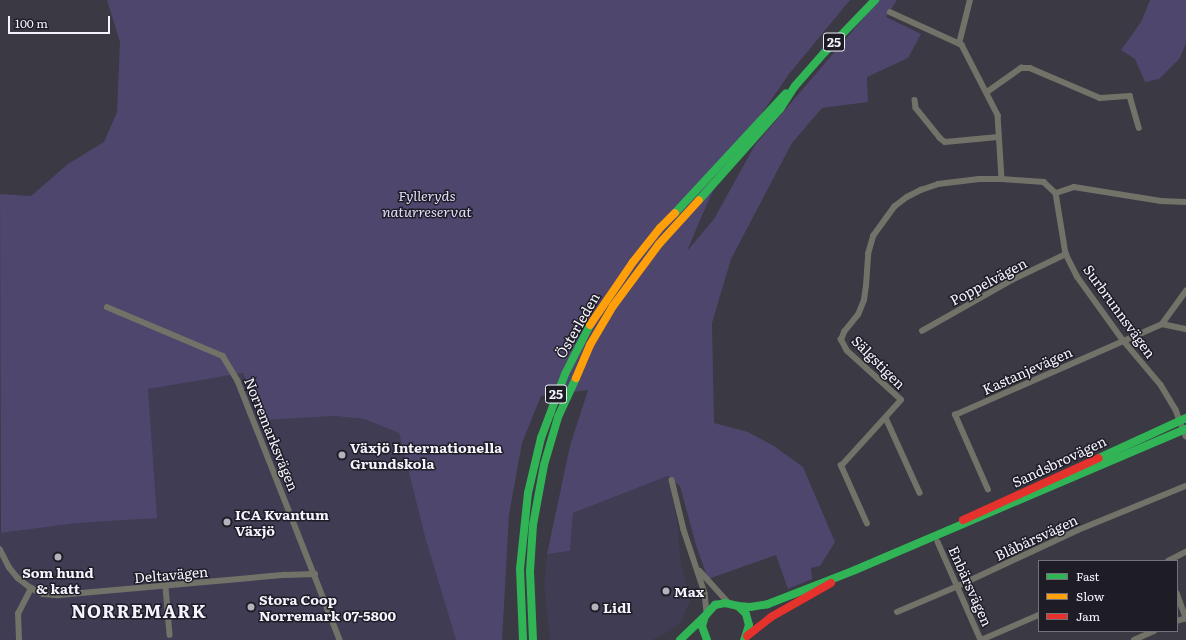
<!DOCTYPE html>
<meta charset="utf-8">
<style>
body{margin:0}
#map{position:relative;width:1186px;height:640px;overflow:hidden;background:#3a3944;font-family:Literata,serif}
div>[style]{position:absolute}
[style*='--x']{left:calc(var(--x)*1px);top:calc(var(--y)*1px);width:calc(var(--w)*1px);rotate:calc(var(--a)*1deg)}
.built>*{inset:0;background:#403c54}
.green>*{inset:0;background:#4e466c}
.street>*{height:5.5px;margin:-2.75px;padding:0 2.75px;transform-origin:2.75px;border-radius:2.75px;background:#727268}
.fast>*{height:8px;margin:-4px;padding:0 4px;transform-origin:4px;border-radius:4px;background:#30b455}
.slow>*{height:8px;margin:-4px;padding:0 4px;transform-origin:4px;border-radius:4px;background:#ff9f0a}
.jam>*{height:8px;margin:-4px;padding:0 4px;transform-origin:4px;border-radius:4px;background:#e5322d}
.dots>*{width:11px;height:11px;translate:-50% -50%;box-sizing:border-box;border:2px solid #1e1d26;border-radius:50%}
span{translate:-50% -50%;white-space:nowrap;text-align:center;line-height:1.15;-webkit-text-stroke:3px #1e1d26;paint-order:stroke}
.shield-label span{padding:1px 3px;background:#1e1d26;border:1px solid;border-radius:3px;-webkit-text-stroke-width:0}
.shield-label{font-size:13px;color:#f4f3fe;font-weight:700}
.park-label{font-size:14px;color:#e0dbf9;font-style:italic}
.street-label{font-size:14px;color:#f4f3fe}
.poi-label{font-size:14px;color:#f4f3fe;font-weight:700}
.left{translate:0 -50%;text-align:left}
.district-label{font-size:18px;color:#f4f3fe;font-weight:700;letter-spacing:1px}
.legend{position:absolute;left:1038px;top:560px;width:140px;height:72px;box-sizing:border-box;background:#1e1d26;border:1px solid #74737c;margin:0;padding:5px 7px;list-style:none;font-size:12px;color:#f4f3fe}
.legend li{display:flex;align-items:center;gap:8px;height:20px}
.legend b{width:20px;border:1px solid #74737c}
.scale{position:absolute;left:8px;top:16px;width:102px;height:18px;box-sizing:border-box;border:2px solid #f4f3fe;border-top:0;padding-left:5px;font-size:12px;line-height:14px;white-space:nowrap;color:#f4f3fe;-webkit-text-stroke:3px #1e1d26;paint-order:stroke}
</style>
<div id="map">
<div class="built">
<div style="clip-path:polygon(243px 373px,263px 420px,335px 416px,364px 419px,399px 433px,425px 537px,456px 640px,0 640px,0 530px,1px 533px,77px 523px,149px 419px,147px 389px)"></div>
<div style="clip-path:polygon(668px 476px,677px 522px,681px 565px,690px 601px,681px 622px,668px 632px,652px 640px,550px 640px,544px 585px,547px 554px,570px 551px,573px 513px)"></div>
</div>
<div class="green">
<div style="clip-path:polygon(107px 0,850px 0,789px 74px,733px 155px,710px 197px,687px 251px,714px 219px,755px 145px,879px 0,897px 0,886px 17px,921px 34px,908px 58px,867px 77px,868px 102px,822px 108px,792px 143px,731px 259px,712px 323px,714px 423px,748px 432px,774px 446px,803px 467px,835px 542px,820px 566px,811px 568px,812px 579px,788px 589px,776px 555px,708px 579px,696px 545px,680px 486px,668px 476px,573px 513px,570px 551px,547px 554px,570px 446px,588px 390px,541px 396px,522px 443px,509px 515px,502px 640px,456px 640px,425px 537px,399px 433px,364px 419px,335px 416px,263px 420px,243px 373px,148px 389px,157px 518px,77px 523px,1px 533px,0 194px,31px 196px,68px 164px,104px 142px,117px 112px,120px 42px)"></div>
<div style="clip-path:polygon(1150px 0,1186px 0,1186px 43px,1180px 58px,1159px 79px,1145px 82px,1135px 59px,1121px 50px,1141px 22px)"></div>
</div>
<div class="street">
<div style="--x:890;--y:12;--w:79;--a:24.6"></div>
<div style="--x:962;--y:45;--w:79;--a:62.8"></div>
<div style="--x:998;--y:115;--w:64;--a:86.4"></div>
<div style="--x:959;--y:44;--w:45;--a:-76"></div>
<div style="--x:987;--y:92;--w:42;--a:-35.2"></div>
<div style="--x:1021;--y:68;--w:9;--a:0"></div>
<div style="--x:1030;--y:68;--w:76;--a:23.2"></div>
<div style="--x:1100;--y:98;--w:30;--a:-4"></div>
<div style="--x:1130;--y:96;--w:33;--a:74"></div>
<div style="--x:915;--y:100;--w:8;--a:83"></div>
<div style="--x:916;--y:108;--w:38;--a:51"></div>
<div style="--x:940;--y:138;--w:6;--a:39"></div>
<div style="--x:945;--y:142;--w:53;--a:-5.4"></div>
<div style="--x:1056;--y:193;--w:62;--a:80.7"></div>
<div style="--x:1066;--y:254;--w:25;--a:63"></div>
<div style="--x:1077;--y:276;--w:79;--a:54.3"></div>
<div style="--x:1123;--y:340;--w:59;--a:49.8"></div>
<div style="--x:1161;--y:385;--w:29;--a:59"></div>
<div style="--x:1176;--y:410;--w:28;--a:69"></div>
<div style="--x:1056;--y:193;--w:19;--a:-18"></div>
<div style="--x:1074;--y:187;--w:88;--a:9.1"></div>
<div style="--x:1161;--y:201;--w:25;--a:2"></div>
<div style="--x:107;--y:307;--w:126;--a:22.9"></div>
<div style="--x:223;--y:356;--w:29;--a:59"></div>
<div style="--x:238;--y:381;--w:278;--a:68.5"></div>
<div style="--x:1162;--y:324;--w:41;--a:-54"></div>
<div style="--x:922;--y:331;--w:103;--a:-29.5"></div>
<div style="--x:1012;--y:280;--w:60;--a:-25.7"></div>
<div style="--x:886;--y:418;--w:82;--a:65.6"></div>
<div style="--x:672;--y:480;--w:51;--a:76.5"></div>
<div style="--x:684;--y:530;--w:66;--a:71.6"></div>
<div style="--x:705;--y:593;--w:19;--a:84"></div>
<div style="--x:988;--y:490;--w:82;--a:-113.7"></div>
<div style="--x:955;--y:415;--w:226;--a:-23.7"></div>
<div style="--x:1162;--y:324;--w:25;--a:12"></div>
<div style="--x:867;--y:524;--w:64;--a:-114.1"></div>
<div style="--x:841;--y:466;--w:89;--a:-47.7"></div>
<div style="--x:901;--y:400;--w:73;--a:-137.8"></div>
<div style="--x:847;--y:351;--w:13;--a:-119"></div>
<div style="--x:841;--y:340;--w:9;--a:-69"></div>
<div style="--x:844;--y:332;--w:22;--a:-51"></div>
<div style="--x:858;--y:315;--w:16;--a:-68"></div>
<div style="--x:864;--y:300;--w:14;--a:-82"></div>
<div style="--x:866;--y:286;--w:32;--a:-86"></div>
<div style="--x:868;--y:254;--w:19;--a:-74"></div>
<div style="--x:873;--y:236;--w:36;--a:-54"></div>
<div style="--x:894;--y:207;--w:16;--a:-38"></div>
<div style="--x:907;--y:197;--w:16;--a:-27"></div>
<div style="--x:921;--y:190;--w:18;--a:-19"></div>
<div style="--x:938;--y:184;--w:41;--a:-7"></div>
<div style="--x:979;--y:179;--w:23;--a:0"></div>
<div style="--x:1002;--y:179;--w:42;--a:4.1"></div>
<div style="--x:1044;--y:182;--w:16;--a:43"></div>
<div style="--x:938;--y:542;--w:107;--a:66.3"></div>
<div style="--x:0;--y:549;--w:20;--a:63"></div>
<div style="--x:9;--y:567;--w:14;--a:51"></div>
<div style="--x:18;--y:578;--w:16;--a:38"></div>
<div style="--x:31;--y:588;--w:13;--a:27"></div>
<div style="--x:43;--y:594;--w:16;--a:4"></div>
<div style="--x:59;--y:595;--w:227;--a:-5.1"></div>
<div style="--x:285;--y:575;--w:30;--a:-2"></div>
<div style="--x:1168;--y:561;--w:20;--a:-27"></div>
<div style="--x:700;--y:571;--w:43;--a:47.8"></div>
<div style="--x:166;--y:587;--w:48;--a:85.2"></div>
<div style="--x:1177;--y:593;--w:27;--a:70"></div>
<div style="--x:897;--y:612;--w:66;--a:-23.1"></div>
<div style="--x:958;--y:586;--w:132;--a:-25"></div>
<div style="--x:1078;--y:530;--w:117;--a:-22.2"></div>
<div style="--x:1177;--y:621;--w:9;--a:-18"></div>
<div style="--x:19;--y:640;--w:26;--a:-92"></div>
<div style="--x:18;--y:614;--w:29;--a:-63"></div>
<div style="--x:981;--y:640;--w:63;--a:-23.3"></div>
<div style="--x:1134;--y:640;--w:22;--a:-24"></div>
</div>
<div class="fast">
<div style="--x:699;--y:200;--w:122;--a:-48.3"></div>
<div style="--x:780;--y:109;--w:27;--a:-57"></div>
<div style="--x:795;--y:86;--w:44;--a:-48.7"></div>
<div style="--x:824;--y:53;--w:74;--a:-46.1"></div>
<div style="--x:675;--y:213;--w:163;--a:-47.2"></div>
<div style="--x:1099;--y:458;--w:96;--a:-24.7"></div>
<div style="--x:738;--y:606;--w:12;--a:5"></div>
<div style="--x:750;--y:607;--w:18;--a:-9"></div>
<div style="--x:768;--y:604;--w:93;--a:-21.3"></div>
<div style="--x:855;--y:570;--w:360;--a:-23.1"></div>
<div style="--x:523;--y:640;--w:71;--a:-92.4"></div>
<div style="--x:520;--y:569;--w:76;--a:-84"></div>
<div style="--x:528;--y:493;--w:57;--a:-76.7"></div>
<div style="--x:541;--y:438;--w:68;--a:-69.4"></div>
<div style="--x:565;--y:374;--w:55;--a:-63"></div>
<div style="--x:533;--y:640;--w:69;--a:-92.5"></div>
<div style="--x:530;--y:571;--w:46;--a:-86.3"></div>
<div style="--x:533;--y:525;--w:61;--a:-79.6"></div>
<div style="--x:544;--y:465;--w:50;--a:-73.7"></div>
<div style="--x:558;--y:417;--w:43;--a:-65.2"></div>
<div style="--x:680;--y:640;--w:33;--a:-44"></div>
<div style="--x:707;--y:640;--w:15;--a:-110"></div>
<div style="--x:702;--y:626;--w:10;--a:-73"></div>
<div style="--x:705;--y:616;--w:15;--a:-48"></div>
<div style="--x:715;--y:605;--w:10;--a:-11"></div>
<div style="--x:725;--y:603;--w:13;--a:13"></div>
<div style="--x:738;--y:606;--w:11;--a:45"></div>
<div style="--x:746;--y:614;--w:11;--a:75"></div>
<div style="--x:749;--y:625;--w:16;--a:108"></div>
</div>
<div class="slow">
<div style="--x:590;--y:325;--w:76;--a:-55.7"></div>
<div style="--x:633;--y:262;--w:43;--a:-51.5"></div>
<div style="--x:660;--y:228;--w:21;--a:-45"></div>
<div style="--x:576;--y:378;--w:36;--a:-67"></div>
<div style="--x:590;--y:345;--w:45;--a:-59.5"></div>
<div style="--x:613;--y:306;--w:77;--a:-53.4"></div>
<div style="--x:659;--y:244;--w:59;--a:-47.7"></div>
</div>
<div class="jam">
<div style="--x:963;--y:520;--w:149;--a:-24.5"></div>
<div style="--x:747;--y:636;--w:31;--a:-38"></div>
<div style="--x:771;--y:617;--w:69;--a:-29.5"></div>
</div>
<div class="dots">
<div style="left:342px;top:455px;background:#b3b2bd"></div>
<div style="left:227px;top:522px;background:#b3b2bd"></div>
<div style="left:58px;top:557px;background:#b3b2bd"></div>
<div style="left:666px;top:591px;background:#b3b2bd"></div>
<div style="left:251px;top:607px;background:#b3b2bd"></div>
<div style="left:595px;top:607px;background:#b3b2bd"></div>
</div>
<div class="shield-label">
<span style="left:834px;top:42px">25</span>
<span style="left:556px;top:394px">25</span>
</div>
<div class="park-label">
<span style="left:427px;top:203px">Fylleryds<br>naturreservat</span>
</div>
<div class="street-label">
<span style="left:988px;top:281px;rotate:-28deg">Poppelvägen</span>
<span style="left:1120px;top:311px;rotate:54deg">Surbrunnsvägen</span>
<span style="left:577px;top:325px;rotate:-60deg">Österleden</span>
<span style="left:879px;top:362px;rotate:45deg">Sälgstigen</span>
<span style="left:1027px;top:370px;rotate:-24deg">Kastanjevägen</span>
<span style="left:272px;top:434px;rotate:68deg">Norremarksvägen</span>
<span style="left:1059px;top:461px;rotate:-25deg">Sandsbrovägen</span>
<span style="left:1036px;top:537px;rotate:-25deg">Blåbärsvägen</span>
<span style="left:171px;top:574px;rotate:-5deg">Deltavägen</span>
<span style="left:971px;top:586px;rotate:66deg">Enbärsvägen</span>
</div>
<div class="poi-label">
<span class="left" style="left:350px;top:455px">Växjö Internationella<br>Grundskola</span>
<span class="left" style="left:235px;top:522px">ICA Kvantum<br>Växjö</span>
<span style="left:58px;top:580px">Som hund<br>&amp; katt</span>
<span class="left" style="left:674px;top:591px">Max</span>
<span class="left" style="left:259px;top:607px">Stora Coop<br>Norremark 07-5800</span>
<span class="left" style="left:603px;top:607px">Lidl</span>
</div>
<div class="district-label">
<span style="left:139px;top:611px">NORREMARK</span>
</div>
<ul class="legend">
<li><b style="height:5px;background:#30b455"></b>Fast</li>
<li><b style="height:5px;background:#ff9f0a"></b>Slow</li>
<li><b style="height:5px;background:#e5322d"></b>Jam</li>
</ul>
<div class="scale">100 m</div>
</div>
